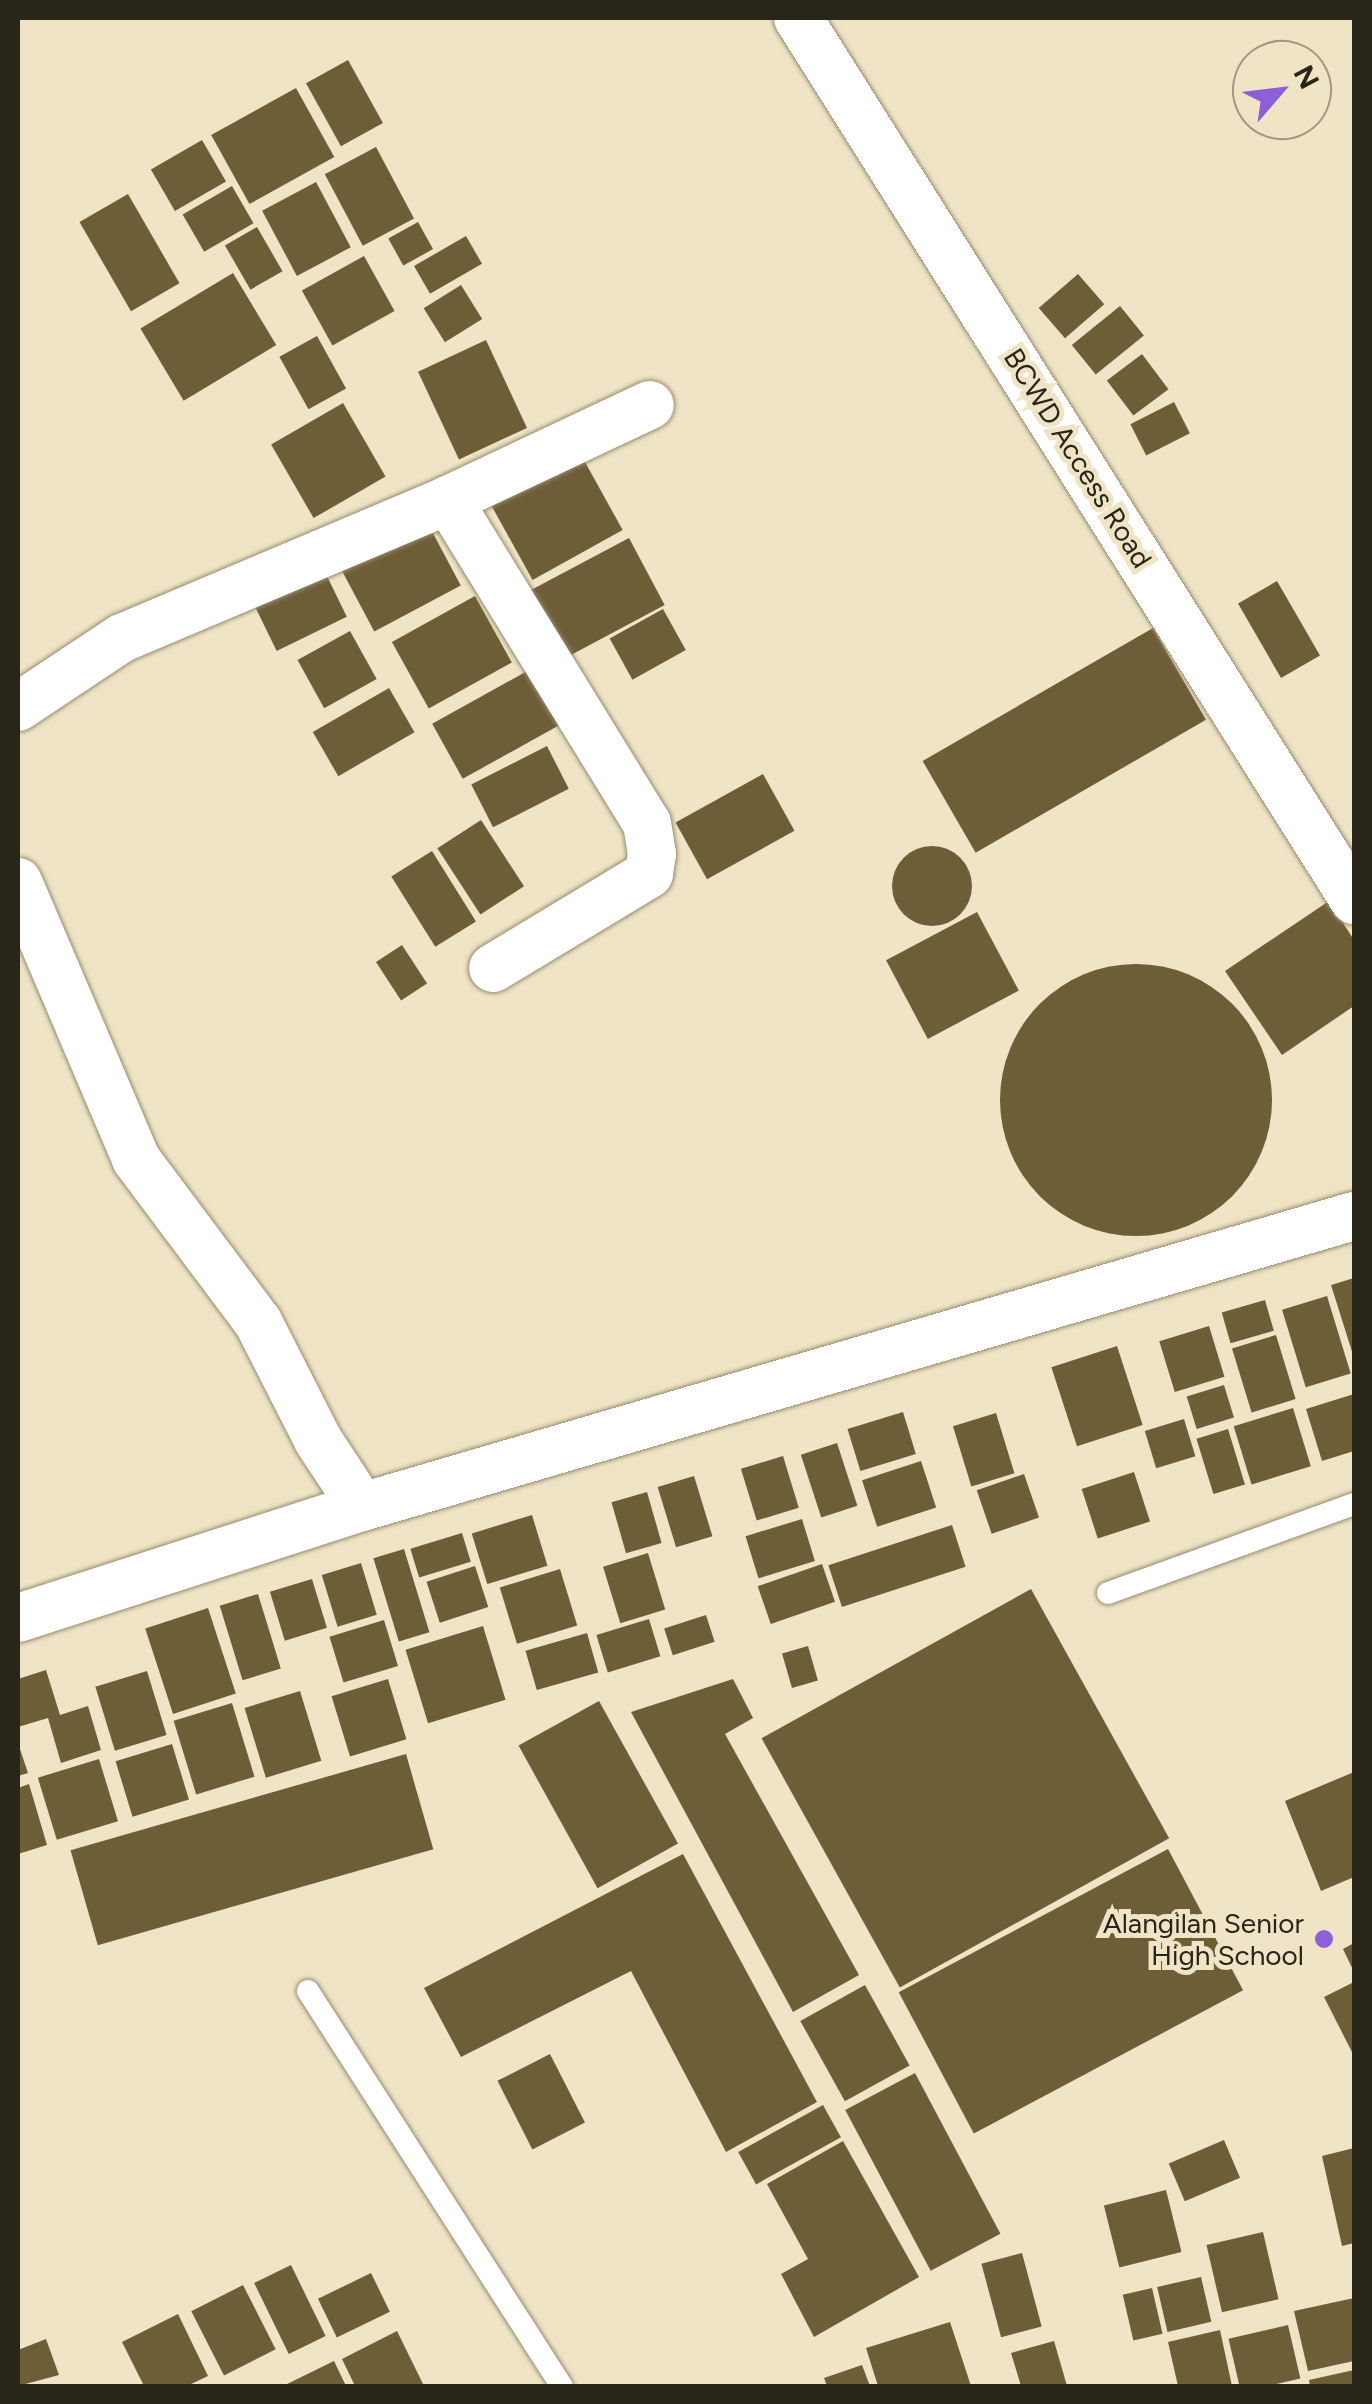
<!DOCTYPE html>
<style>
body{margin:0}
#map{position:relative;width:1372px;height:2404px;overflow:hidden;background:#f0e4c6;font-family:Figtree,sans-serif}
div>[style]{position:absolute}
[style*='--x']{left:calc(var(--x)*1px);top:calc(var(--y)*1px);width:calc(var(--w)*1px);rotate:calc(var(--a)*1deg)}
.building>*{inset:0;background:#6e5e38;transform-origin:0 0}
.round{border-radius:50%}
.roads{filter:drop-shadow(0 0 2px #968b6f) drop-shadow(0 0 2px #968b6f)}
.service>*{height:22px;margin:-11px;padding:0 11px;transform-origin:11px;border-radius:11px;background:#fff}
.minor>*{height:48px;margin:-24px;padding:0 24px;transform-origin:24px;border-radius:24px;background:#fff}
.dots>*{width:28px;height:28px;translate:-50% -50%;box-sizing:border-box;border:5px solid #f0e4c6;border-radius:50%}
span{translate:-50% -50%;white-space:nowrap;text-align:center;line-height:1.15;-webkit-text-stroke:10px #f0e4c6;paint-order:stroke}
.street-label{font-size:28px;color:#292519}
.poi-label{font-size:28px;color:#292519}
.right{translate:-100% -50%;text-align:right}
.frame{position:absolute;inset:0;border:20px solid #292519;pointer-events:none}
.north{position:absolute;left:1232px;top:40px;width:100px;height:100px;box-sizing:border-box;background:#f0e4c6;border:2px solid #a09881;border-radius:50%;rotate:62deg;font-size:28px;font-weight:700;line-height:40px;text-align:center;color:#292519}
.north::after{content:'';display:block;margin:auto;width:35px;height:45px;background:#8d5fd9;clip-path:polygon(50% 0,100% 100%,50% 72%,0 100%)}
</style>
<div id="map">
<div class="building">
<div style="left:348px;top:60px;width:72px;height:48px;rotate:61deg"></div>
<div style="left:296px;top:88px;width:79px;height:97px;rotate:61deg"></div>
<div style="left:202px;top:140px;width:48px;height:59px;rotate:60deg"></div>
<div style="left:376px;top:147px;width:81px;height:58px;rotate:62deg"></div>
<div style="left:316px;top:182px;width:74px;height:61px;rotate:62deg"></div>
<div style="left:232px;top:186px;width:43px;height:57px;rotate:60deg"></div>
<div style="left:128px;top:194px;width:103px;height:56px;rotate:60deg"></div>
<div style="left:418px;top:222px;width:31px;height:34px;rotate:61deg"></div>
<div style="left:257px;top:227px;width:51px;height:37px;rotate:60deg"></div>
<div style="left:466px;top:236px;width:32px;height:60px;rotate:60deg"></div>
<div style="left:364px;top:256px;width:63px;height:71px;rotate:61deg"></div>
<div style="left:233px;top:273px;width:84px;height:108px;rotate:59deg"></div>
<div style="left:1078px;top:274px;width:40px;height:52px;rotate:49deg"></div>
<div style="left:461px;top:285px;width:40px;height:44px;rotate:58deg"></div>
<div style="left:1120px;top:306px;width:38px;height:62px;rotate:51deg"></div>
<div style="left:317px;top:336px;width:60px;height:43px;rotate:61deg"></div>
<div style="left:486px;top:340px;width:97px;height:75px;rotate:65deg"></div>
<div style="left:1142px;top:354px;width:44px;height:44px;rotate:53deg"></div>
<div style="left:1174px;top:402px;width:35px;height:49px;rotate:63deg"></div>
<div style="left:343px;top:403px;width:85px;height:83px;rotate:60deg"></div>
<div style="left:580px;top:453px;width:88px;height:103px;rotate:61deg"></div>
<div style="left:427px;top:522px;width:72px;height:98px;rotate:62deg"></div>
<div style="left:629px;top:538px;width:76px;height:112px;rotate:62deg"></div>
<div style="left:324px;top:570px;width:52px;height:78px;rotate:64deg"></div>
<div style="left:1277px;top:581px;width:86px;height:45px;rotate:60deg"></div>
<div style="left:475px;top:596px;width:76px;height:95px;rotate:61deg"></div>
<div style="left:663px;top:609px;width:47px;height:61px;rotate:61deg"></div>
<div style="left:1153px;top:628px;width:106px;height:266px;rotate:60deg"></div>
<div style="left:350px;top:631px;width:55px;height:60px;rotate:61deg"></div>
<div style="left:538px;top:665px;width:63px;height:121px;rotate:61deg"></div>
<div style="left:389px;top:688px;width:51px;height:88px;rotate:60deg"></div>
<div style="left:547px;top:746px;width:48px;height:85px;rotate:63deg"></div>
<div style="left:763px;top:774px;width:65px;height:100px;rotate:61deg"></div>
<div style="left:481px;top:820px;width:79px;height:52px;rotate:57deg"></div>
<div class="round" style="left:892px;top:846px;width:80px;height:80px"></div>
<div style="left:432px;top:851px;width:83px;height:48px;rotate:58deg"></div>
<div style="clip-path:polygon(1329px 901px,1354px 940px,1354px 1006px,1282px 1055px,1225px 971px)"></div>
<div style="left:977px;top:912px;width:89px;height:103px;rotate:62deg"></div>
<div style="left:402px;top:945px;width:46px;height:31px;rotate:57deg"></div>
<div class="round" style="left:1000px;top:964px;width:272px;height:272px"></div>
<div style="clip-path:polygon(1354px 1278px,1354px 1358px,1331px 1285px)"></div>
<div style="left:1327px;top:1296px;width:81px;height:47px;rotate:73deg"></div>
<div style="left:1265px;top:1300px;width:32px;height:45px;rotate:74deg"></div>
<div style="left:1209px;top:1326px;width:53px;height:52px;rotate:73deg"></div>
<div style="left:1276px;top:1335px;width:67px;height:46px;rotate:73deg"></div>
<div style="left:1117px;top:1346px;width:83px;height:69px;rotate:72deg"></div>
<div style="left:1224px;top:1385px;width:34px;height:39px;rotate:73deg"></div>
<div style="clip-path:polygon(1354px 1394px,1354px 1451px,1322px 1461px,1306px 1409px)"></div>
<div style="left:1293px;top:1408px;width:61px;height:62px;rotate:73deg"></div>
<div style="left:903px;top:1412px;width:44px;height:58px;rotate:73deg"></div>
<div style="left:996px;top:1413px;width:63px;height:45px;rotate:73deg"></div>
<div style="left:1184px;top:1419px;width:39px;height:41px;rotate:73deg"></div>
<div style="left:1228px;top:1429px;width:58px;height:33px;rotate:73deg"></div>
<div style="left:837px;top:1443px;width:66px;height:38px;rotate:72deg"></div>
<div style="left:783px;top:1456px;width:54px;height:44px;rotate:73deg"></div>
<div style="left:921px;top:1461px;width:49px;height:62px;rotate:72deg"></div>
<div style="left:1134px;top:1472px;width:52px;height:55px;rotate:72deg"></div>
<div style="left:1024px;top:1474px;width:46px;height:50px;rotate:71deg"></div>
<div style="left:694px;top:1476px;width:63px;height:38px;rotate:73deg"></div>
<div style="left:647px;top:1492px;width:53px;height:37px;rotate:74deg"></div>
<div style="left:532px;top:1515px;width:53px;height:63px;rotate:73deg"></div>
<div style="left:802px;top:1519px;width:44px;height:59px;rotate:73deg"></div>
<div style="left:952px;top:1525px;width:44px;height:130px;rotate:72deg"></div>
<div style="left:462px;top:1533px;width:30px;height:54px;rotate:73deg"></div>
<div style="left:404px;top:1549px;width:87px;height:32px;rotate:73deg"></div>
<div style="left:648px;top:1553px;width:59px;height:47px;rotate:73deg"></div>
<div style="left:361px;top:1563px;width:54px;height:41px;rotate:73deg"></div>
<div style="left:822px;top:1564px;width:40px;height:68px;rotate:71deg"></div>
<div style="left:475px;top:1566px;width:43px;height:51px;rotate:72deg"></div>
<div style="left:560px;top:1569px;width:59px;height:63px;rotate:73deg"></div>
<div style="left:312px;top:1579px;width:51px;height:44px;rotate:73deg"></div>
<div style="left:1031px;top:1589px;width:285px;height:308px;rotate:61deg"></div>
<div style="left:258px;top:1594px;width:78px;height:40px;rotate:73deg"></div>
<div style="left:208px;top:1608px;width:90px;height:66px;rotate:72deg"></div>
<div style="left:706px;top:1615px;width:28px;height:44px;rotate:72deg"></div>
<div style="left:649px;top:1619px;width:39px;height:55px;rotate:73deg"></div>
<div style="left:384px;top:1620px;width:48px;height:57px;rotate:73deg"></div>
<div style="left:483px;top:1626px;width:77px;height:81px;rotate:73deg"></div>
<div style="left:587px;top:1633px;width:41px;height:64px;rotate:74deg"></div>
<div style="left:808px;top:1646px;width:36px;height:27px;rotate:74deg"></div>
<div style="clip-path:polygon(46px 1670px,60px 1715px,88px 1706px,101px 1750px,61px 1763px,48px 1718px,18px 1727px,18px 1679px)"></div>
<div style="left:147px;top:1671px;width:67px;height:54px;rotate:73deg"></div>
<div style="left:388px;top:1679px;width:63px;height:59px;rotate:73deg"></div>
<div style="clip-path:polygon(733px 1679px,753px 1718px,725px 1734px,859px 1975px,793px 2012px,631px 1712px)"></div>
<div style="left:300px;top:1691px;width:73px;height:58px;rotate:73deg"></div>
<div style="left:599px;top:1701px;width:163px;height:92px;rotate:61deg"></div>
<div style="left:232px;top:1703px;width:77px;height:61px;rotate:73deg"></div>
<div style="clip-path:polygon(18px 1743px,28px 1773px,18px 1776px)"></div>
<div style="left:172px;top:1744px;width:58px;height:59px;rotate:73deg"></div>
<div style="left:406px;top:1754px;width:99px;height:349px;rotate:74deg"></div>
<div style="left:99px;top:1759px;width:65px;height:64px;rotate:73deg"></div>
<div style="clip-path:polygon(1354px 1772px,1354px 1877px,1321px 1891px,1285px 1801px)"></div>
<div style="clip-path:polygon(29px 1784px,47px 1845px,18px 1854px,18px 1788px)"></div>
<div style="left:1168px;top:1849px;width:160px;height:305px;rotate:62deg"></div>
<div style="clip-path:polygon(683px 1854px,817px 2102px,726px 2152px,631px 1971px,461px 2057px,424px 1988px)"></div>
<div style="clip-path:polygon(1354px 1943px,1354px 1972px,1343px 1949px)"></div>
<div style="clip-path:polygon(1354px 1982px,1354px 2056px,1324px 1997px)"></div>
<div style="left:865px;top:1985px;width:92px;height:74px;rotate:61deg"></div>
<div style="left:550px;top:2054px;width:77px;height:59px;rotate:63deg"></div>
<div style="left:915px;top:2073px;width:182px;height:79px;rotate:62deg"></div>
<div style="left:823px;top:2105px;width:37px;height:97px;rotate:61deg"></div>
<div style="left:1224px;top:2140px;width:41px;height:60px;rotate:67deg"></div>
<div style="clip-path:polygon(843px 2141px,919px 2277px,814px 2337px,781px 2274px,808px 2259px,767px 2184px)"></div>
<div style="clip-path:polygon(1354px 2148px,1354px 2243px,1342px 2246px,1322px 2156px)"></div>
<div style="left:1166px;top:2190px;width:64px;height:64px;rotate:76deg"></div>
<div style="left:1263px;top:2232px;width:69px;height:58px;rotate:77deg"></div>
<div style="left:1022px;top:2253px;width:76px;height:42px;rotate:75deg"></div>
<div style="left:291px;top:2265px;width:79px;height:41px;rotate:64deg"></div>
<div style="left:371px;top:2273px;width:43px;height:59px;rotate:64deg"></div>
<div style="left:1201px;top:2277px;width:46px;height:45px;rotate:77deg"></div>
<div style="left:243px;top:2285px;width:72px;height:58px;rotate:63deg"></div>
<div style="left:1152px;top:2288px;width:47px;height:30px;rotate:77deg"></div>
<div style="clip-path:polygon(1354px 2298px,1354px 2361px,1308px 2371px,1294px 2311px)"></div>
<div style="clip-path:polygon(178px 2314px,208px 2376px,187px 2386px,144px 2386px,122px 2342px)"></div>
<div style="clip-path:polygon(950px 2322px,971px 2386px,878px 2386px,866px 2348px)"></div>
<div style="left:1288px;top:2325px;width:55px;height:61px;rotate:77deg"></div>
<div style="clip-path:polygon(1220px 2330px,1232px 2386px,1178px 2386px,1168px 2342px)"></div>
<div style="clip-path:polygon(397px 2331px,424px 2386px,355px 2386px,342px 2359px)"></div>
<div style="clip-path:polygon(46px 2339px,59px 2375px,18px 2386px,18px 2350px)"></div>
<div style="clip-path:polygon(1054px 2341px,1067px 2386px,1021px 2386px,1011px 2353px)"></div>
<div style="clip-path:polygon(334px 2361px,346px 2386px,283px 2386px)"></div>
<div style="clip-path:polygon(862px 2365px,870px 2386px,827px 2386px,824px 2378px)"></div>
<div style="clip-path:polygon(1354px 2370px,1354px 2386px,1310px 2386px,1309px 2380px)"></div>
</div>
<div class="roads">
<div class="service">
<div style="--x:1108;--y:1593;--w:262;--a:-19.9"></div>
<div style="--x:308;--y:1991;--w:470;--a:57.3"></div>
</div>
<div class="minor">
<div style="--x:798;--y:18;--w:1043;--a:57.77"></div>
<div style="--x:448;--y:500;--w:379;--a:58.4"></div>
<div style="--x:647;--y:823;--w:31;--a:81"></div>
<div style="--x:652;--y:854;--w:20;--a:99"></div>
<div style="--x:649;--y:874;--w:182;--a:148.9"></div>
<div style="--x:18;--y:707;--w:125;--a:-33.6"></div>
<div style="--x:122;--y:638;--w:354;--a:-22.9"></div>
<div style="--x:448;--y:500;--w:223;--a:-25.2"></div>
<div style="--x:18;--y:882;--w:301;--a:66.9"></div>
<div style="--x:136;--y:1159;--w:204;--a:53.2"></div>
<div style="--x:258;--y:1322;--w:132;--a:63"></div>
<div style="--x:318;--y:1440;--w:80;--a:56.7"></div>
<div style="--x:18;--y:1618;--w:361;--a:-17.9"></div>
<div style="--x:362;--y:1507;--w:1034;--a:-16.35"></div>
</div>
</div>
<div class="dots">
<div style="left:1324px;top:1939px;background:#8d5fd9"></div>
</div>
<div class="street-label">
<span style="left:1078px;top:458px;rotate:58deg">BCWD Access Road</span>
</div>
<div class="poi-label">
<span class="right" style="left:1304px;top:1939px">Alangilan Senior<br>High School</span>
</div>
<div class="frame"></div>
<div class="north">N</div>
</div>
